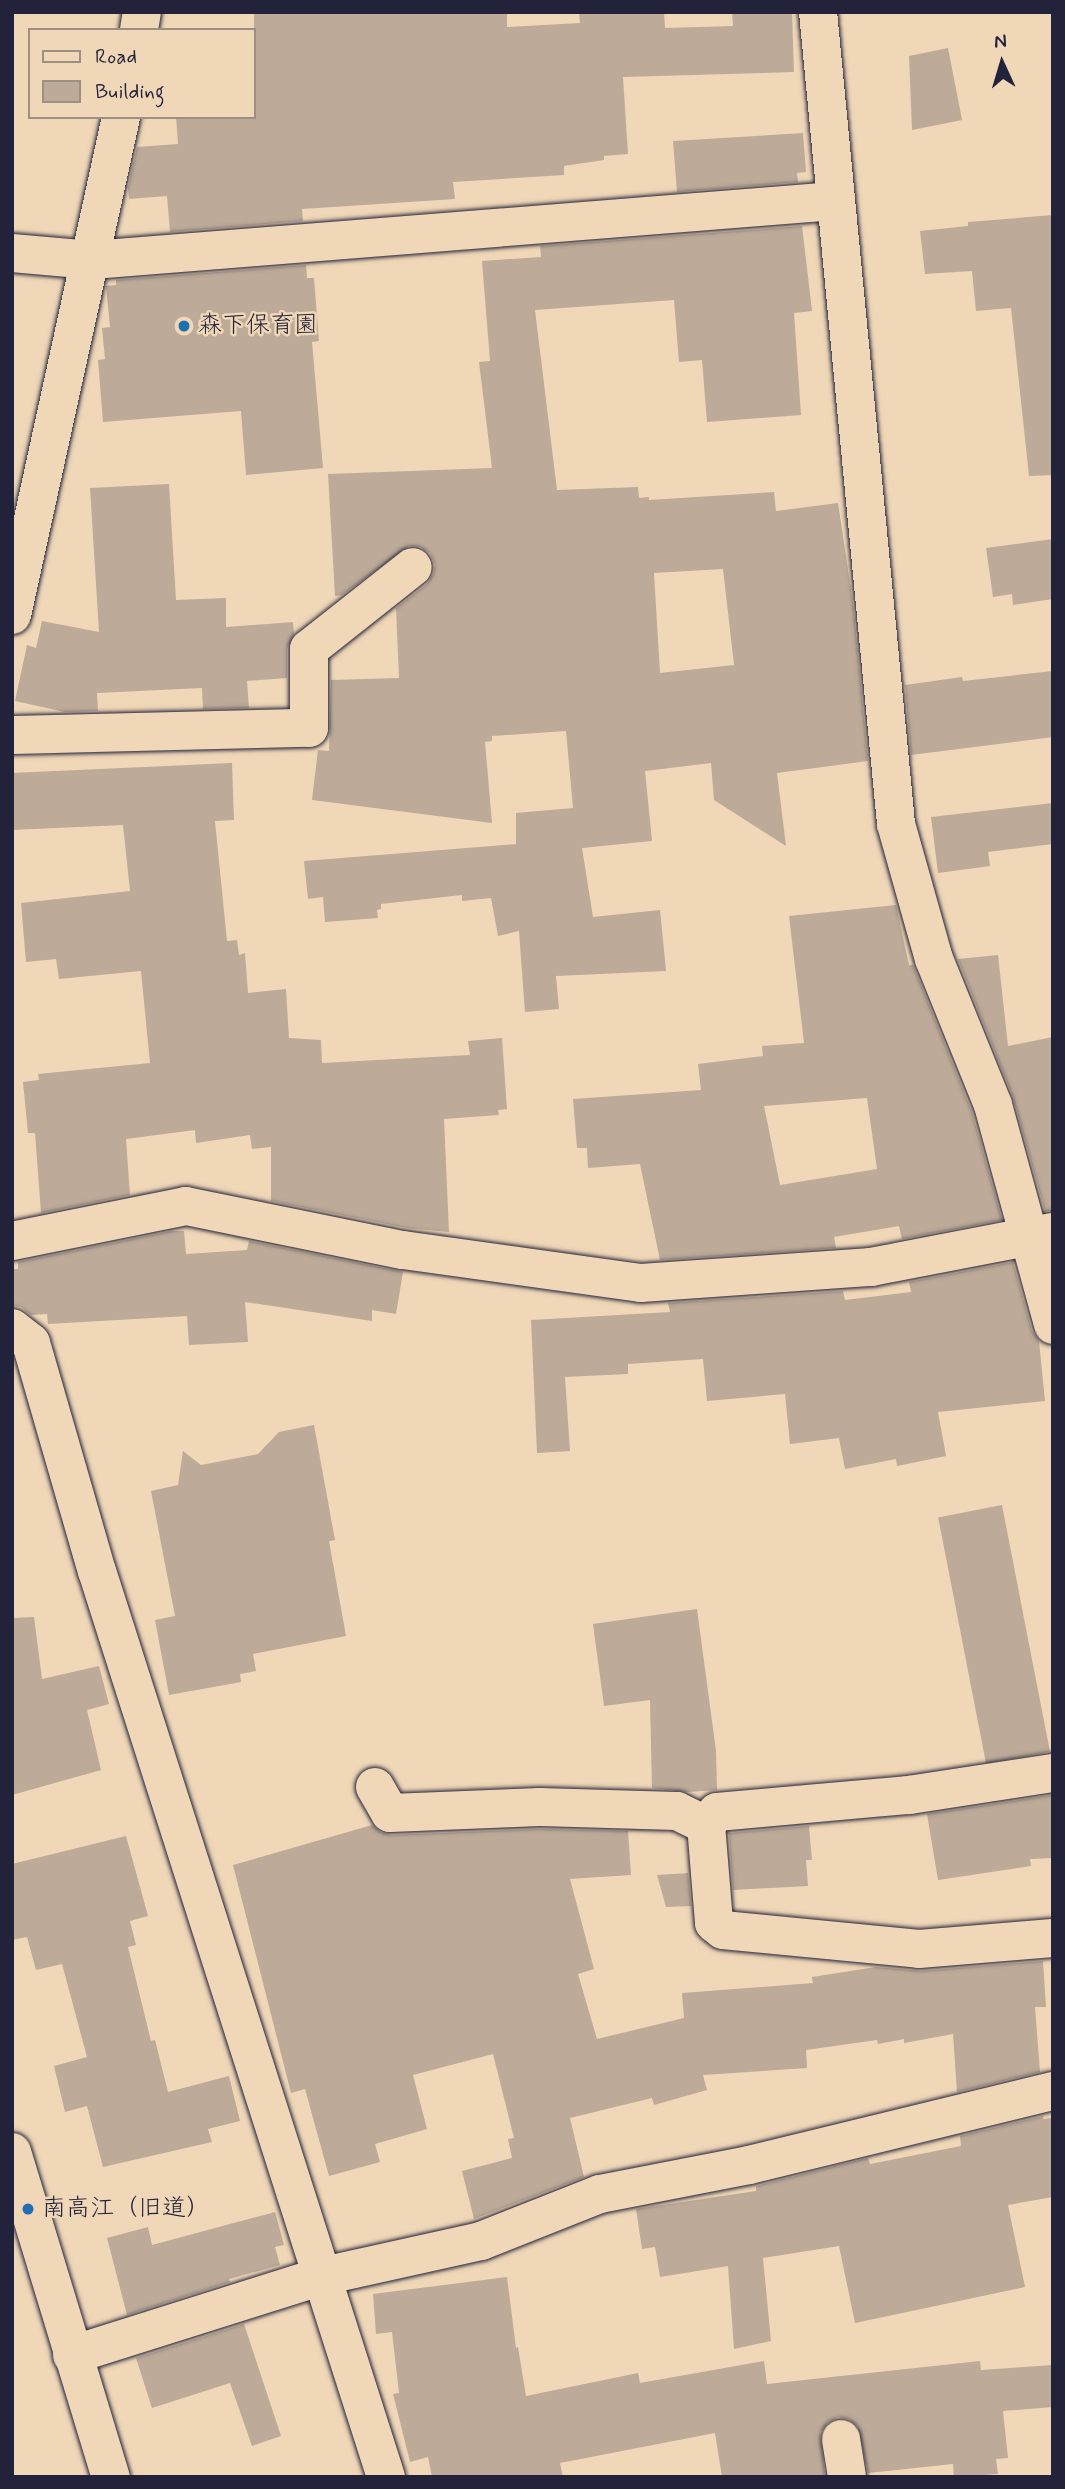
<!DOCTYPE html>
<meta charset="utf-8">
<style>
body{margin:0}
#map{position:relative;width:1065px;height:2489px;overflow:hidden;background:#f0d7b7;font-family:Mynerve,"Klee One",sans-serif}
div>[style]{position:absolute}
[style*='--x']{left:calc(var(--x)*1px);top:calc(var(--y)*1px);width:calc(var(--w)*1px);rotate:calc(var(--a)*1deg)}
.building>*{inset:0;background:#bdaa98;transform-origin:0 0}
.roads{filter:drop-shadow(0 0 2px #22223b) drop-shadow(0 0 2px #22223b)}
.minor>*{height:38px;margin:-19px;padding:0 19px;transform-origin:19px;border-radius:19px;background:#f0d7b7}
.dots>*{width:19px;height:19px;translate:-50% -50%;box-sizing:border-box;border:4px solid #f0d7b7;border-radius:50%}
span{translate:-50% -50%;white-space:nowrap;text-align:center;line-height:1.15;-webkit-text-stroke:5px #f0d7b7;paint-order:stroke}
.poi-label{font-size:24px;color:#22223b}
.left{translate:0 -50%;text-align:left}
.frame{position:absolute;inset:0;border:14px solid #22223b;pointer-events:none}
.legend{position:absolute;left:28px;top:28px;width:228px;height:91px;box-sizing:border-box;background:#f0d7b7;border:2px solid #9e8f85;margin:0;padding:9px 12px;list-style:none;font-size:21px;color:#22223b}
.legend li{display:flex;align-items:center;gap:14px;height:35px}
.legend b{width:35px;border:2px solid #9e8f85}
.north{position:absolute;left:967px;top:28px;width:70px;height:70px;-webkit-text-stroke:5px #f0d7b7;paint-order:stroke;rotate:356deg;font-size:19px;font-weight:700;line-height:28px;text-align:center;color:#22223b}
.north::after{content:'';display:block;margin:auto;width:24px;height:32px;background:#22223b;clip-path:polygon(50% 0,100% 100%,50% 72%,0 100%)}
</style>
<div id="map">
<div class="building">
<div style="clip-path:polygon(254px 12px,507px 12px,507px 27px,580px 23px,579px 12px,664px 12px,665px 28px,733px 26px,732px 12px,792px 12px,794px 72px,623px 77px,628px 154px,604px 156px,604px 160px,564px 166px,564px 175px,453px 182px,455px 199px,302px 209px,303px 221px,170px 232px,167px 196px,129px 199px,128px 188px,137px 147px,178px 144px,176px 117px,254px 117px)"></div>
<div style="clip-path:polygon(948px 48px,962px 120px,912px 130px,909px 56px)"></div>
<div style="clip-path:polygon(803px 133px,806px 172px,797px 173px,798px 182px,677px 192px,673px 141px)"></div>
<div style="clip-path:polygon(1053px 215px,1053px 475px,1029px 476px,1011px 308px,976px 311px,972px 271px,925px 274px,920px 231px,968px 226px,968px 222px)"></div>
<div style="clip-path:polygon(evenodd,802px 226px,812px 311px,794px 313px,801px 415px,707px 422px,702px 360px,679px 362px,674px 300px,535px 310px,557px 490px,638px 487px,639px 498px,649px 497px,649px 500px,774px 492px,776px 511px,838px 503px,853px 603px,868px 761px,777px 773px,786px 846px,714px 800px,711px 763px,645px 771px,652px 841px,582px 848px,593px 917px,660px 910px,666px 971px,556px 976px,559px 1009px,525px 1012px,519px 931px,498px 936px,491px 898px,462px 901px,462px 895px,381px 904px,381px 909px,377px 910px,378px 918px,325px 922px,323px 897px,308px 899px,304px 861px,516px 844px,516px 813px,573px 808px,566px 731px,492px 736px,492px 741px,485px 742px,492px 823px,312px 800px,318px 750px,329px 751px,331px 680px,399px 678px,396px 608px,427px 584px,433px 574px,435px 565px,430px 553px,420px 547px,409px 546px,342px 595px,335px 596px,328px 474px,492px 468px,479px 362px,490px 361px,482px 261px,541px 257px,540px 246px,802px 226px,723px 569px,734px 665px,660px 673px,654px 573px,723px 569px)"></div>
<div style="clip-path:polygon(306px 265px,307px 278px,314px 278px,319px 341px,312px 342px,323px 468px,246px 475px,241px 411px,103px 422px,98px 360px,105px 359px,102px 328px,110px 327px,106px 286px,116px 285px,116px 280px)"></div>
<div style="clip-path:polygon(169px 484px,176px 600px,226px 598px,226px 627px,293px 622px,294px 634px,287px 649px,287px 678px,247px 681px,249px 708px,203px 709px,202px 688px,97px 693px,98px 711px,65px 712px,15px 701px,27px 645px,36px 648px,42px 621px,99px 632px,90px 488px)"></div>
<div style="clip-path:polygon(1053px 539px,1053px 599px,1013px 605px,1012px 594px,993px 597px,986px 548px)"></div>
<div style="clip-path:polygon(1053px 671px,1053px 737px,911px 755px,905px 685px,962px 677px,963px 681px)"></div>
<div style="clip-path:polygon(232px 763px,234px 820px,215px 821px,227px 941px,237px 940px,239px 955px,245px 953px,248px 993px,286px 989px,289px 1038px,321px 1040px,322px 1063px,470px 1055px,468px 1041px,502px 1038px,507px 1109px,498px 1110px,499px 1115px,444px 1119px,449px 1232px,407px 1228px,271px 1201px,271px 1147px,252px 1149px,250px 1135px,196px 1143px,195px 1130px,126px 1139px,130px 1195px,41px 1213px,35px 1133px,28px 1133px,23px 1082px,39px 1080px,38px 1074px,150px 1063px,141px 971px,59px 979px,56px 959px,26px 962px,21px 903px,130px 891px,123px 825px,12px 830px,12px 773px)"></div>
<div style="clip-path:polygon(1053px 803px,1053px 844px,988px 852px,990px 866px,938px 873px,931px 817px)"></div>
<div style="clip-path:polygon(evenodd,896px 905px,909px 965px,913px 965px,972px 1112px,1002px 1220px,902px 1239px,899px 1226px,834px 1237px,836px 1248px,660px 1260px,640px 1164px,588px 1168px,587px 1148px,577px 1148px,573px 1099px,701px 1090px,698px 1064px,763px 1056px,762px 1046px,804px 1043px,789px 916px,896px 905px,867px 1098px,877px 1169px,780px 1185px,764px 1106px,867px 1098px)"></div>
<div style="clip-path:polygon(998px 955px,1008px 1046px,1053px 1037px,1053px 1211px,1045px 1211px,1013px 1097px,958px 959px)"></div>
<div style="clip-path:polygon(172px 1231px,184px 1231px,186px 1254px,247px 1250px,249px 1241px,403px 1272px,396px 1314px,372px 1310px,372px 1321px,245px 1302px,248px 1342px,189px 1345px,187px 1316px,48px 1324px,47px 1314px,31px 1315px,21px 1307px,14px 1306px,12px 1269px,18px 1269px,18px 1262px)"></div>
<div style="clip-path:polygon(1013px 1262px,1032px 1331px,1039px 1341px,1045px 1401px,938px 1412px,946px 1456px,897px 1466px,896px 1459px,845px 1469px,839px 1438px,790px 1444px,785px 1394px,707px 1401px,703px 1359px,628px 1364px,628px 1374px,565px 1377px,570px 1451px,537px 1453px,531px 1320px,670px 1312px,668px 1303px,843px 1291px,845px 1300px,911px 1292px,909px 1282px)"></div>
<div style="clip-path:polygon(314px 1425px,335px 1540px,329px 1541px,346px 1636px,253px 1654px,256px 1671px,240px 1674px,241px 1682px,169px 1695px,155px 1620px,175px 1616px,151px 1491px,178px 1485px,183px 1451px,201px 1465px,258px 1454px,279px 1432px)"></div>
<div style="left:1002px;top:1505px;width:251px;height:65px;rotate:79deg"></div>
<div style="clip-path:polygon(697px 1609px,716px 1751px,717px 1790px,688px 1792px,652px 1788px,650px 1700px,604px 1706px,593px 1624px)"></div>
<div style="clip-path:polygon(34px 1617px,42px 1679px,99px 1666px,109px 1704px,87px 1710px,101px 1770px,12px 1795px,12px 1618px)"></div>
<div style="clip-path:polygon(1053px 1795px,1053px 1858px,1030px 1859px,1031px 1866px,938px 1880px,927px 1814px)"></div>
<div style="clip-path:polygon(372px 1825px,380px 1832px,391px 1835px,540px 1829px,628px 1831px,631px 1875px,570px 1879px,594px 1969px,578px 1974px,597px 2039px,684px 2018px,682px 1993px,813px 1983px,812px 1977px,876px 1967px,921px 1971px,1043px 1961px,1046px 2007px,1035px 2007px,1040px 2072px,957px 2092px,953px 2034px,904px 2043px,904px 2039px,878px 2044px,877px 2040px,806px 2050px,807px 2068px,703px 2075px,707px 2090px,654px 2105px,652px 2098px,570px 2118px,584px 2177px,474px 2219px,462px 2171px,512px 2158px,508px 2139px,514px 2138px,493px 2054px,413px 2075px,427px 2129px,375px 2144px,380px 2162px,329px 2176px,305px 2089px,291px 2093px,233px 1865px)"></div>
<div style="clip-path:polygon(809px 1826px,812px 1860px,806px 1860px,808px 1886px,733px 1890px,729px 1833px)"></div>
<div style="clip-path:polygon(126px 1836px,148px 1916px,130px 1921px,136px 1945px,128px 1947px,151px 2041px,155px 2040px,168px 2092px,229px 2076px,240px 2121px,208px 2129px,212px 2142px,103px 2167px,87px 2106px,65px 2112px,54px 2066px,87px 2057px,62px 1964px,36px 1970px,27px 1937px,12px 1940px,12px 1864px)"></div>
<div style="clip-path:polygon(688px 1873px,691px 1906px,666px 1907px,657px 1875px)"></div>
<div style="clip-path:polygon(1043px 2116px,1043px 2119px,1053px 2118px,1053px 2197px,1008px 2205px,1025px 2287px,855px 2323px,839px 2246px,763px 2258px,771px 2341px,734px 2349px,728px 2266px,660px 2277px,655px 2247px,642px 2249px,636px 2209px,756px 2191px,756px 2186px,868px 2158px,870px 2164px,961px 2146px,960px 2136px)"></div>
<div style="clip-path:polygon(275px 2212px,284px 2245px,275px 2247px,280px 2265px,229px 2279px,230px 2282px,127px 2315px,107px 2238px,148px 2227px,152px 2245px)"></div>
<div style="clip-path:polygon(507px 2277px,516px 2348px,518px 2347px,526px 2396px,638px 2373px,640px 2383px,764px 2361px,767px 2384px,980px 2361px,981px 2370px,1053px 2365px,1053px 2407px,1003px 2411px,1008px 2458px,996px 2459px,998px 2474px,954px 2477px,953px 2464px,868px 2473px,858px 2426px,849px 2419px,838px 2417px,828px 2422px,820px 2432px,825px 2477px,722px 2477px,715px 2433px,560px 2463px,563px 2477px,432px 2477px,428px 2457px,410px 2462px,393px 2394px,399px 2393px,392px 2332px,376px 2334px,373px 2294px)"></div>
<div style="clip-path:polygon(244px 2324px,281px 2436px,252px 2446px,230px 2383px,152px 2408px,136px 2358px)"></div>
</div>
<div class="roads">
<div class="minor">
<div style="--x:818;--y:12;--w:816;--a:84.51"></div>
<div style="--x:896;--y:824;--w:140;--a:74.3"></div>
<div style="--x:934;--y:959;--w:157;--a:68"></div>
<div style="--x:993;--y:1105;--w:228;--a:74.7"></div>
<div style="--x:139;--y:30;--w:18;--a:-81"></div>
<div style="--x:12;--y:253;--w:80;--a:5"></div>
<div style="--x:92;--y:260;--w:745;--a:-4.54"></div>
<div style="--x:12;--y:615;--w:510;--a:-77.65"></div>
<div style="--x:12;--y:735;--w:297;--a:-1.4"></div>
<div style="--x:309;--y:728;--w:79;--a:-90"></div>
<div style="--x:309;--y:649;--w:132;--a:-38.3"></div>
<div style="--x:12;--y:1241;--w:177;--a:-11.4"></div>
<div style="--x:186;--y:1206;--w:221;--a:11.5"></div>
<div style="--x:403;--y:1250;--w:240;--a:7.9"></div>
<div style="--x:641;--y:1283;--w:231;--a:-4"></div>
<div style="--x:871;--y:1267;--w:185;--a:-10.9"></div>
<div style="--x:12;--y:1328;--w:24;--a:38"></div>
<div style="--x:31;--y:1343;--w:237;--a:73.9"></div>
<div style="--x:97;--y:1571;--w:951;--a:72.31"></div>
<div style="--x:375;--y:1787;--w:30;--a:60"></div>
<div style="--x:390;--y:1813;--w:150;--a:-2.3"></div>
<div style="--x:540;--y:1807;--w:137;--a:1.7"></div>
<div style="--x:677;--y:1811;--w:32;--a:26"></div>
<div style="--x:706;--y:1825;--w:17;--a:-50"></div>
<div style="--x:717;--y:1812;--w:193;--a:-5.1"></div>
<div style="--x:909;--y:1795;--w:146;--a:-8.7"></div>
<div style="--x:706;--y:1825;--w:98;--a:85.3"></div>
<div style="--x:714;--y:1923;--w:11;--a:38"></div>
<div style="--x:723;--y:1930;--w:197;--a:5.5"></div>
<div style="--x:919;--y:1949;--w:134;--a:-4.7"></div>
<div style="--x:12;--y:2152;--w:340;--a:73.1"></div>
<div style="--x:72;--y:2355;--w:263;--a:-17.5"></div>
<div style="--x:323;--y:2276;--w:162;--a:-12.5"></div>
<div style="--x:481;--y:2241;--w:128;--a:-21.6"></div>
<div style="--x:600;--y:2194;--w:152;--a:-11"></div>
<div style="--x:749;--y:2165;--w:313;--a:-13.7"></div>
<div style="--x:841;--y:2439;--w:38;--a:81"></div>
</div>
</div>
<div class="dots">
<div style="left:184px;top:326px;background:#1f6fb2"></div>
<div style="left:28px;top:2209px;background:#1f6fb2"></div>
</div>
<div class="poi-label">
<span class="left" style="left:198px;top:326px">森下保育園</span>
<span class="left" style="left:42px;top:2209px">南高江（旧道）</span>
</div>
<div class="frame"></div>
<ul class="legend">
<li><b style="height:9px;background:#f0d7b7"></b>Road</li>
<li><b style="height:19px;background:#bdaa98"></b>Building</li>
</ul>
<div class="north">N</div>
</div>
